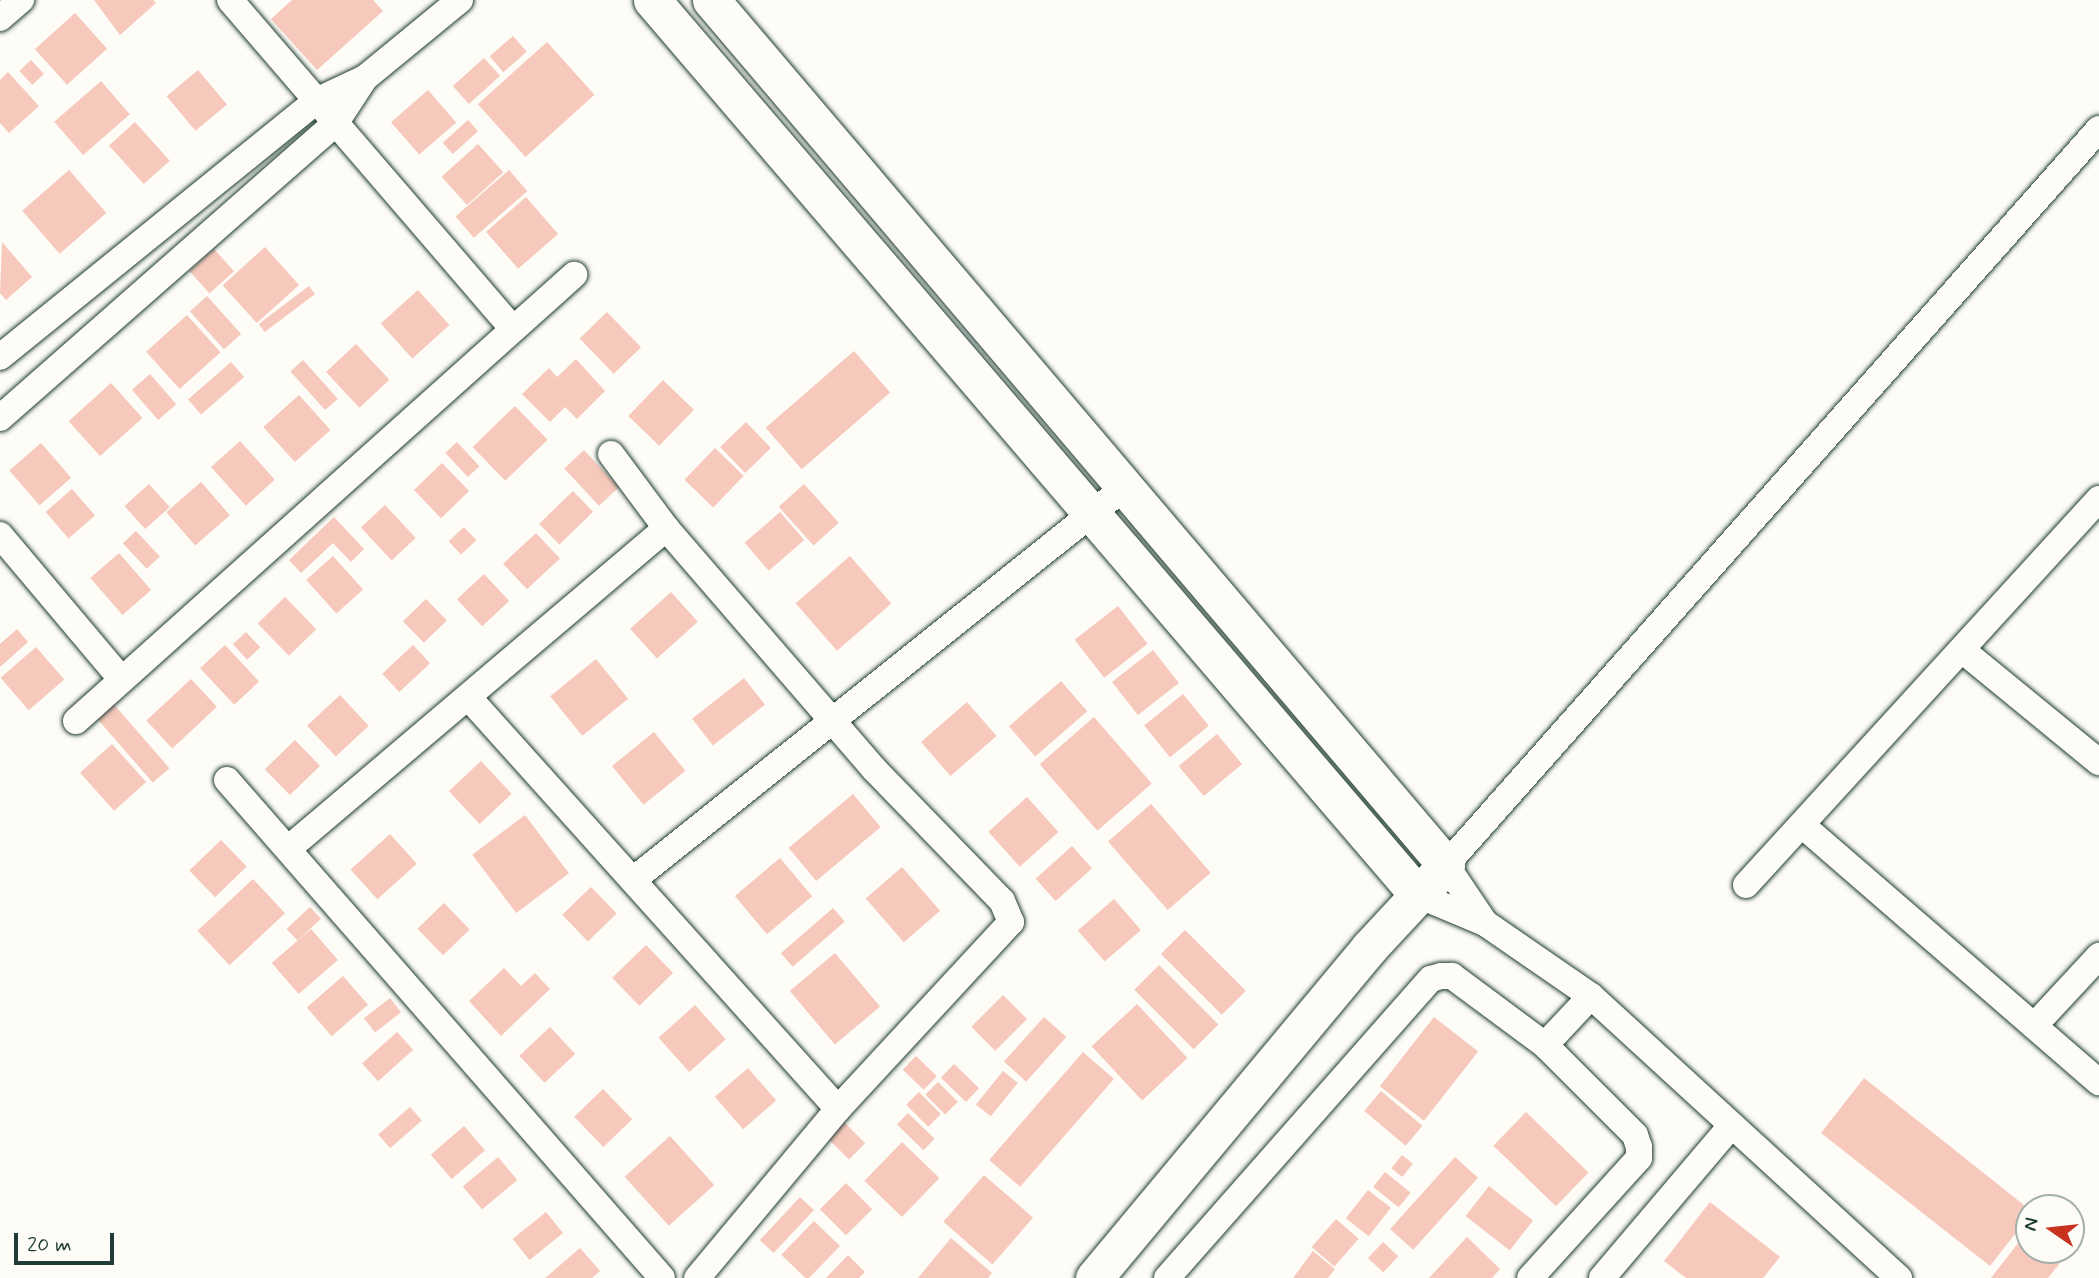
<!DOCTYPE html>
<style>
body{margin:0}
#map{position:relative;width:2099px;height:1278px;overflow:hidden;background:#fdfcf7;font-family:Mynerve,sans-serif}
div>[style]{position:absolute}
[style*='--x']{left:calc(var(--x)*1px);top:calc(var(--y)*1px);width:calc(var(--w)*1px);rotate:calc(var(--a)*1deg)}
.building>*{inset:0;background:#f7c9bc;transform-origin:0 0}
.roads{filter:drop-shadow(0 0 2px #1f3d34) drop-shadow(0 0 2px #1f3d34)}
.street>*{height:26px;margin:-13px;padding:0 13px;transform-origin:13px;border-radius:13px;background:#fdfcf7}
.secondary>*{height:37px;margin:-18.5px;padding:0 18.5px;transform-origin:18.5px;border-radius:18.5px;background:#fdfcf7}
span{translate:-50% -50%;white-space:nowrap;text-align:center;line-height:1.15;-webkit-text-stroke:5px #fdfcf7;paint-order:stroke}
.north{position:absolute;left:2015px;top:1194px;width:70px;height:70px;box-sizing:border-box;background:#fdfcf7;border:2px solid #a4b0a9;border-radius:50%;rotate:284deg;font-size:19px;font-weight:700;line-height:28px;text-align:center;color:#1f3d34}
.north::after{content:'';display:block;margin:auto;width:24px;height:32px;background:#c8321e;clip-path:polygon(50% 0,100% 100%,50% 72%,0 100%)}
.scale{position:absolute;left:14px;top:1233px;width:100px;height:32px;box-sizing:border-box;border:4px solid #1f3d34;border-top:0;padding-left:9px;font-size:21px;line-height:24px;white-space:nowrap;color:#1f3d34;-webkit-text-stroke:5px #fdfcf7;paint-order:stroke}
</style>
<div id="map">
<div class="building">
<div style="clip-path:polygon(94px 0,153px 0,156px 3px,120px 35px)"></div>
<div style="clip-path:polygon(292px 0,373px 0,383px 11px,317px 70px,271px 19px)"></div>
<div style="left:75px;top:13px;width:48px;height:54px;rotate:48deg"></div>
<div style="left:513px;top:36px;width:21px;height:31px;rotate:49deg"></div>
<div style="left:547px;top:42px;width:71px;height:93px;rotate:48deg"></div>
<div style="left:484px;top:58px;width:24px;height:42px;rotate:48deg"></div>
<div style="left:31px;top:60px;width:19px;height:16px;rotate:47deg"></div>
<div style="left:198px;top:70px;width:45px;height:41px;rotate:50deg"></div>
<div style="clip-path:polygon(8px 72px,39px 106px,9px 133px,0 123px,0 80px)"></div>
<div style="left:101px;top:81px;width:44px;height:62px;rotate:49deg"></div>
<div style="left:428px;top:90px;width:43px;height:49px;rotate:49deg"></div>
<div style="left:468px;top:120px;width:15px;height:34px;rotate:48deg"></div>
<div style="left:135px;top:122px;width:52px;height:35px;rotate:48deg"></div>
<div style="left:478px;top:144px;width:38px;height:49px;rotate:48deg"></div>
<div style="left:69px;top:170px;width:57px;height:62px;rotate:49deg"></div>
<div style="left:509px;top:170px;width:28px;height:71px;rotate:49deg"></div>
<div style="left:526px;top:197px;width:49px;height:53px;rotate:49deg"></div>
<div style="clip-path:polygon(2px 242px,32px 277px,6px 300px,0 293px)"></div>
<div style="left:265px;top:247px;width:51px;height:57px;rotate:48deg"></div>
<div style="left:214px;top:249px;width:30px;height:33px;rotate:48deg"></div>
<div style="left:309px;top:286px;width:10px;height:63px;rotate:53deg"></div>
<div style="left:418px;top:290px;width:47px;height:50px;rotate:48deg"></div>
<div style="left:207px;top:296px;width:51px;height:23px;rotate:48deg"></div>
<div style="left:607px;top:312px;width:49px;height:38px;rotate:46deg"></div>
<div style="left:187px;top:315px;width:50px;height:55px;rotate:48deg"></div>
<div style="left:356px;top:344px;width:49px;height:41px;rotate:47deg"></div>
<div style="left:854px;top:351px;width:55px;height:117px;rotate:49deg"></div>
<div style="clip-path:polygon(576px 359px,605px 391px,577px 419px,565px 407px,550px 422px,522px 394px,549px 368px,557px 377px)"></div>
<div style="left:303px;top:360px;width:52px;height:17px;rotate:48deg"></div>
<div style="left:231px;top:362px;width:20px;height:57px;rotate:49deg"></div>
<div style="left:150px;top:374px;width:40px;height:24px;rotate:49deg"></div>
<div style="left:663px;top:380px;width:43px;height:50px;rotate:44deg"></div>
<div style="left:111px;top:383px;width:47px;height:57px;rotate:48deg"></div>
<div style="left:299px;top:395px;width:47px;height:48px;rotate:48deg"></div>
<div style="left:515px;top:406px;width:47px;height:59px;rotate:46deg"></div>
<div style="left:746px;top:422px;width:36px;height:36px;rotate:46deg"></div>
<div style="left:240px;top:441px;width:52px;height:39px;rotate:48deg"></div>
<div style="left:457px;top:442px;width:33px;height:16px;rotate:47deg"></div>
<div style="left:41px;top:443px;width:46px;height:42px;rotate:49deg"></div>
<div style="left:715px;top:448px;width:40px;height:44px;rotate:44deg"></div>
<div style="left:584px;top:450px;width:51px;height:27px;rotate:47deg"></div>
<div style="left:442px;top:463px;width:39px;height:39px;rotate:46deg"></div>
<div style="left:201px;top:482px;width:44px;height:46px;rotate:49deg"></div>
<div style="left:149px;top:484px;width:31px;height:33px;rotate:48deg"></div>
<div style="left:804px;top:484px;width:52px;height:34px;rotate:48deg"></div>
<div style="left:72px;top:489px;width:35px;height:35px;rotate:49deg"></div>
<div style="left:573px;top:491px;width:29px;height:47px;rotate:46deg"></div>
<div style="left:385px;top:505px;width:45px;height:33px;rotate:47deg"></div>
<div style="left:780px;top:512px;width:37px;height:47px;rotate:49deg"></div>
<div style="clip-path:polygon(334px 517px,364px 549px,351px 562px,333px 543px,301px 573px,289px 560px)"></div>
<div style="left:464px;top:527px;width:18px;height:21px;rotate:47deg"></div>
<div style="left:136px;top:531px;width:35px;height:18px;rotate:47deg"></div>
<div style="left:536px;top:533px;width:35px;height:45px;rotate:47deg"></div>
<div style="left:119px;top:553px;width:49px;height:38px;rotate:49deg"></div>
<div style="left:333px;top:556px;width:45px;height:36px;rotate:48deg"></div>
<div style="left:850px;top:556px;width:63px;height:72px;rotate:49deg"></div>
<div style="left:484px;top:574px;width:37px;height:37px;rotate:47deg"></div>
<div style="left:671px;top:592px;width:40px;height:55px;rotate:48deg"></div>
<div style="left:285px;top:597px;width:45px;height:38px;rotate:46deg"></div>
<div style="left:426px;top:599px;width:30px;height:32px;rotate:46deg"></div>
<div style="left:1118px;top:606px;width:48px;height:55px;rotate:52deg"></div>
<div style="clip-path:polygon(17px 629px,28px 642px,0 667px,0 644px)"></div>
<div style="left:246px;top:632px;width:21px;height:18px;rotate:47deg"></div>
<div style="left:225px;top:645px;width:50px;height:34px;rotate:47deg"></div>
<div style="left:413px;top:645px;width:25px;height:42px;rotate:47deg"></div>
<div style="left:36px;top:647px;width:43px;height:47px;rotate:49deg"></div>
<div style="left:1153px;top:650px;width:42px;height:52px;rotate:52deg"></div>
<div style="left:596px;top:659px;width:51px;height:59px;rotate:51deg"></div>
<div style="left:744px;top:678px;width:34px;height:66px;rotate:52deg"></div>
<div style="left:191px;top:679px;width:38px;height:61px;rotate:47deg"></div>
<div style="left:1061px;top:681px;width:40px;height:69px;rotate:49deg"></div>
<div style="left:1183px;top:694px;width:41px;height:50px;rotate:51deg"></div>
<div style="left:340px;top:695px;width:42px;height:45px;rotate:47deg"></div>
<div style="left:111px;top:701px;width:89px;height:22px;rotate:49deg"></div>
<div style="left:967px;top:702px;width:45px;height:61px;rotate:49deg"></div>
<div style="left:1094px;top:717px;width:88px;height:72px;rotate:49deg"></div>
<div style="left:654px;top:732px;width:50px;height:54px;rotate:51deg"></div>
<div style="left:1217px;top:734px;width:39px;height:50px;rotate:50deg"></div>
<div style="left:295px;top:740px;width:36px;height:42px;rotate:46deg"></div>
<div style="left:112px;top:744px;width:51px;height:43px;rotate:48deg"></div>
<div style="left:481px;top:761px;width:45px;height:44px;rotate:47deg"></div>
<div style="left:853px;top:794px;width:43px;height:84px;rotate:50deg"></div>
<div style="left:1027px;top:797px;width:47px;height:52px;rotate:48deg"></div>
<div style="left:1151px;top:804px;width:91px;height:57px;rotate:49deg"></div>
<div style="left:525px;top:815px;width:73px;height:66px;rotate:53deg"></div>
<div style="left:390px;top:834px;width:40px;height:53px;rotate:48deg"></div>
<div style="left:221px;top:840px;width:37px;height:44px;rotate:46deg"></div>
<div style="left:1072px;top:846px;width:30px;height:49px;rotate:48deg"></div>
<div style="left:780px;top:858px;width:50px;height:59px;rotate:50deg"></div>
<div style="left:902px;top:867px;width:58px;height:48px;rotate:49deg"></div>
<div style="left:253px;top:879px;width:47px;height:76px;rotate:47deg"></div>
<div style="left:591px;top:887px;width:37px;height:40px;rotate:46deg"></div>
<div style="left:1114px;top:899px;width:41px;height:48px;rotate:49deg"></div>
<div style="left:444px;top:903px;width:37px;height:37px;rotate:46deg"></div>
<div style="left:310px;top:907px;width:16px;height:32px;rotate:47deg"></div>
<div style="left:833px;top:908px;width:18px;height:69px;rotate:49deg"></div>
<div style="left:311px;top:929px;width:41px;height:52px;rotate:49deg"></div>
<div style="left:1185px;top:930px;width:86px;height:34px;rotate:45deg"></div>
<div style="left:646px;top:945px;width:39px;height:47px;rotate:46deg"></div>
<div style="left:835px;top:953px;width:70px;height:59px;rotate:50deg"></div>
<div style="left:1159px;top:965px;width:84px;height:35px;rotate:45deg"></div>
<div style="clip-path:polygon(504px 968px,521px 986px,535px 973px,550px 989px,501px 1036px,469px 1001px)"></div>
<div style="left:343px;top:976px;width:38px;height:48px;rotate:49deg"></div>
<div style="left:1003px;top:995px;width:34px;height:45px;rotate:45deg"></div>
<div style="left:390px;top:998px;width:18px;height:33px;rotate:52deg"></div>
<div style="left:1137px;top:1004px;width:74px;height:62px;rotate:47deg"></div>
<div style="left:695px;top:1005px;width:46px;height:49px;rotate:48deg"></div>
<div style="left:1044px;top:1017px;width:30px;height:60px;rotate:42deg"></div>
<div style="left:1434px;top:1017px;width:56px;height:88px;rotate:38deg"></div>
<div style="left:550px;top:1027px;width:37px;height:42px;rotate:47deg"></div>
<div style="left:397px;top:1032px;width:24px;height:47px;rotate:48deg"></div>
<div style="left:1083px;top:1052px;width:41px;height:143px;rotate:41deg"></div>
<div style="left:916px;top:1056px;width:29px;height:19px;rotate:44deg"></div>
<div style="left:954px;top:1064px;width:35px;height:19px;rotate:44deg"></div>
<div style="left:748px;top:1068px;width:43px;height:44px;rotate:49deg"></div>
<div style="left:1003px;top:1071px;width:19px;height:43px;rotate:39deg"></div>
<div style="clip-path:polygon(1864px 1078px,2029px 1209px,2029px 1216px,1990px 1266px,1821px 1133px)"></div>
<div style="left:938px;top:1082px;width:28px;height:18px;rotate:45deg"></div>
<div style="left:603px;top:1089px;width:42px;height:40px;rotate:46deg"></div>
<div style="left:1381px;top:1091px;width:54px;height:26px;rotate:40deg"></div>
<div style="left:919px;top:1092px;width:31px;height:18px;rotate:45deg"></div>
<div style="left:410px;top:1107px;width:18px;height:42px;rotate:49deg"></div>
<div style="left:1526px;top:1112px;width:87px;height:47px;rotate:44deg"></div>
<div style="left:908px;top:1113px;width:37px;height:16px;rotate:44deg"></div>
<div style="left:844px;top:1122px;width:30px;height:23px;rotate:45deg"></div>
<div style="left:464px;top:1126px;width:32px;height:44px;rotate:49deg"></div>
<div style="left:670px;top:1136px;width:66px;height:61px;rotate:48deg"></div>
<div style="left:902px;top:1142px;width:52px;height:54px;rotate:44deg"></div>
<div style="left:1402px;top:1155px;width:14px;height:17px;rotate:39deg"></div>
<div style="left:498px;top:1157px;width:30px;height:46px;rotate:50deg"></div>
<div style="left:1455px;top:1157px;width:31px;height:97px;rotate:42deg"></div>
<div style="left:1385px;top:1172px;width:33px;height:19px;rotate:39deg"></div>
<div style="left:984px;top:1175px;width:65px;height:62px;rotate:41deg"></div>
<div style="left:846px;top:1183px;width:37px;height:37px;rotate:45deg"></div>
<div style="left:1489px;top:1186px;width:56px;height:38px;rotate:38deg"></div>
<div style="left:1368px;top:1190px;width:29px;height:36px;rotate:38deg"></div>
<div style="left:800px;top:1197px;width:19px;height:59px;rotate:43deg"></div>
<div style="clip-path:polygon(1710px 1202px,1780px 1257px,1763px 1278px,1686px 1278px,1664px 1261px)"></div>
<div style="left:546px;top:1212px;width:27px;height:43px;rotate:51deg"></div>
<div style="left:1336px;top:1219px;width:30px;height:37px;rotate:41deg"></div>
<div style="left:814px;top:1221px;width:36px;height:47px;rotate:44deg"></div>
<div style="clip-path:polygon(2029px 1229px,2029px 1250px,2053px 1250px,2064px 1258px,2048px 1278px,1991px 1278px)"></div>
<div style="clip-path:polygon(1467px 1237px,1500px 1269px,1492px 1278px,1429px 1278px)"></div>
<div style="clip-path:polygon(951px 1238px,992px 1273px,988px 1278px,918px 1278px)"></div>
<div style="left:1383px;top:1242px;width:21px;height:22px;rotate:43deg"></div>
<div style="clip-path:polygon(580px 1248px,600px 1271px,592px 1278px,545px 1278px)"></div>
<div style="clip-path:polygon(1313px 1251px,1335px 1269px,1328px 1278px,1293px 1278px)"></div>
<div style="clip-path:polygon(848px 1255px,865px 1272px,859px 1278px,826px 1278px)"></div>
</div>
<div class="roads">
<div class="street">
<div style="--x:230;--y:0;--w:434;--a:49.3"></div>
<div style="--x:0;--y:18;--w:28;--a:-41"></div>
<div style="--x:0;--y:357;--w:407;--a:-39"></div>
<div style="--x:316;--y:101;--w:54;--a:-25.1"></div>
<div style="--x:365;--y:78;--w:123;--a:-39.4"></div>
<div style="--x:0;--y:418;--w:446;--a:-41.3"></div>
<div style="--x:335;--y:124;--w:55;--a:-56.9"></div>
<div style="--x:611;--y:454;--w:92;--a:53.4"></div>
<div style="--x:666;--y:528;--w:318;--a:49.2"></div>
<div style="--x:874;--y:769;--w:184;--a:45.9"></div>
<div style="--x:1002;--y:901;--w:23;--a:67"></div>
<div style="--x:1011;--y:922;--w:255;--a:132.8"></div>
<div style="--x:838;--y:1109;--w:220;--a:129.8"></div>
<div style="--x:0;--y:535;--w:189;--a:49.9"></div>
<div style="--x:1962;--y:650;--w:177;--a:39.3"></div>
<div style="--x:469;--y:698;--w:552;--a:48.08"></div>
<div style="--x:76;--y:721;--w:669;--a:-41.85"></div>
<div style="--x:227;--y:780;--w:661;--a:48.86"></div>
<div style="--x:1802;--y:825;--w:393;--a:40.9"></div>
<div style="--x:288;--y:849;--w:496;--a:-40.3"></div>
<div style="--x:633;--y:880;--w:630;--a:-38.62"></div>
<div style="--x:1746;--y:885;--w:523;--a:-47.56"></div>
<div style="--x:1418;--y:895;--w:73;--a:22.7"></div>
<div style="--x:1485;--y:923;--w:129;--a:34.6"></div>
<div style="--x:1591;--y:996;--w:418;--a:42.5"></div>
<div style="--x:1485;--y:923;--w:70;--a:-123.9"></div>
<div style="--x:1446;--y:865;--w:984;--a:-48.42"></div>
<div style="--x:2034;--y:1026;--w:96;--a:-47.1"></div>
<div style="--x:1545;--y:1045;--w:67;--a:-46.8"></div>
<div style="--x:1167;--y:1278;--w:399;--a:-48.6"></div>
<div style="--x:1431;--y:979;--w:10;--a:-17"></div>
<div style="--x:1441;--y:976;--w:11;--a:0"></div>
<div style="--x:1452;--y:976;--w:116;--a:36.6"></div>
<div style="--x:1545;--y:1045;--w:127;--a:45"></div>
<div style="--x:1635;--y:1135;--w:13;--a:72"></div>
<div style="--x:1639;--y:1147;--w:11;--a:90"></div>
<div style="--x:1639;--y:1158;--w:162;--a:132.2"></div>
<div style="--x:1602;--y:1278;--w:198;--a:-49.7"></div>
</div>
<div class="secondary">
<div style="--x:652;--y:0;--w:1178;--a:49.44"></div>
<div style="--x:711;--y:0;--w:1135;--a:49.65"></div>
<div style="--x:1446;--y:865;--w:113;--a:132.9"></div>
<div style="--x:1369;--y:948;--w:430;--a:129.8"></div>
</div>
</div>
<div class="north">N</div>
<div class="scale">20 m</div>
</div>
